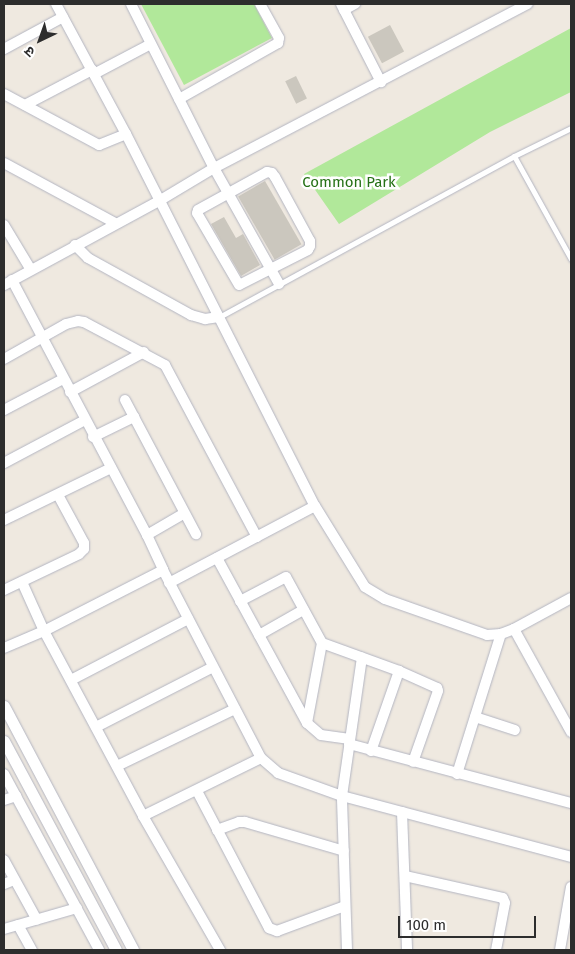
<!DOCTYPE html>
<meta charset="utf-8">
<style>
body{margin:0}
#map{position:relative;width:575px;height:954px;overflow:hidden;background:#efe9e0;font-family:"Fira Sans","Noto Sans Devanagari",sans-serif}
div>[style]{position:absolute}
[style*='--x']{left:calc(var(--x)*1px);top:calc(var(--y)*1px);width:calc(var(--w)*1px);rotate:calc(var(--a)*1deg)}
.green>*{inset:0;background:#b1e89a}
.building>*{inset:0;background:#cbc7be;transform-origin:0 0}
.roads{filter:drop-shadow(0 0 1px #b3b5c1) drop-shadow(0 0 1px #b3b5c1)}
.service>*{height:5px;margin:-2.5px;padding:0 2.5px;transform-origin:2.5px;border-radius:2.5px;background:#fff}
.minor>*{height:10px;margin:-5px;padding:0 5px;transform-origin:5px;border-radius:5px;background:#fff}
.tertiary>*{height:11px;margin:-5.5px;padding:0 5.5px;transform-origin:5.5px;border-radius:5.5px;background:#fff}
span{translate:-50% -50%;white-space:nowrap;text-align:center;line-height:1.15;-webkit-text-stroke:5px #fff;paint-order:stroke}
.park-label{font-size:15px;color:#267117}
.frame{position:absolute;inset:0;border:5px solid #2d2d2d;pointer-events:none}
.north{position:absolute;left:15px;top:15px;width:50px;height:50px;-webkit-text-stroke:4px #fff;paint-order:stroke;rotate:222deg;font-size:14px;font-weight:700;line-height:20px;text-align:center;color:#2d2d2d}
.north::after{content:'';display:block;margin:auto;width:18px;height:22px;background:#2d2d2d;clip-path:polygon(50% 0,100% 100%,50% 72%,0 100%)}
.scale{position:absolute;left:398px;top:916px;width:138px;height:22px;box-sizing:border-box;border:2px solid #2d2d2d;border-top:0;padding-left:6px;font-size:15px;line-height:18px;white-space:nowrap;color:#2d2d2d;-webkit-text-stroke:4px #fff;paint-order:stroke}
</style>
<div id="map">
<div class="green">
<div style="clip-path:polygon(141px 4px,254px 4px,272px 38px,184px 85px)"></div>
<div style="clip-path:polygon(571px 28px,571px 92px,490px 132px,339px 224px,304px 174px)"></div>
</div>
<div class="building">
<div style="left:390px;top:25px;width:30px;height:25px;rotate:62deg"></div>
<div style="left:296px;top:76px;width:25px;height:12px;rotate:64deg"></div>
<div style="left:265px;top:181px;width:73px;height:31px;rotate:60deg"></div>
<div style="clip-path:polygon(224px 217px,236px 238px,243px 234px,260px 265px,241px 276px,211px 224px)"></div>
</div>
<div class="roads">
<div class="service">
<div style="--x:571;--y:128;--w:64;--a:153.8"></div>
<div style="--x:514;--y:156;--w:118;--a:61"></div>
<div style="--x:219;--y:317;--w:336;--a:-28.6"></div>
</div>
<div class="minor">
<div style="--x:56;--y:4;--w:148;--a:61.7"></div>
<div style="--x:126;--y:134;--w:417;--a:63.1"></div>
<div style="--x:315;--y:506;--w:95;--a:58.3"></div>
<div style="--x:365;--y:587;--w:23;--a:31"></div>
<div style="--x:385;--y:599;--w:108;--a:19.4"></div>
<div style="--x:487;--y:635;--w:14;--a:-4"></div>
<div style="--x:501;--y:634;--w:14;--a:-21"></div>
<div style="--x:514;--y:629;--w:65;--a:-28.5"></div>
<div style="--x:131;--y:4;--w:184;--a:63.2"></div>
<div style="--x:214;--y:168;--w:133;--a:60.7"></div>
<div style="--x:341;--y:4;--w:88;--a:62.9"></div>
<div style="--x:344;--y:10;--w:13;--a:-29"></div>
<div style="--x:4;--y:49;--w:67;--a:-28.5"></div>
<div style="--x:94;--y:74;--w:64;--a:-27.8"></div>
<div style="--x:4;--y:94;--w:108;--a:28.2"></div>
<div style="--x:99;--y:145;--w:29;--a:-22"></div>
<div style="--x:179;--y:99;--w:114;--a:-29.5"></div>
<div style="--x:278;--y:43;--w:5;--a:-79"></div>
<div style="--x:279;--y:38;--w:39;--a:-119"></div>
<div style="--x:25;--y:105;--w:76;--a:-27.6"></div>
<div style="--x:4;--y:163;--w:126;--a:28.4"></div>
<div style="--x:267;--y:172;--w:5;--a:11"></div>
<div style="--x:272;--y:173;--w:5;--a:53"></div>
<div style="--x:275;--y:177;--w:73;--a:61.3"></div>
<div style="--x:310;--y:241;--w:5;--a:90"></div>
<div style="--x:310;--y:246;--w:4;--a:117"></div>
<div style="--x:308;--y:250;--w:77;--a:153.1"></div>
<div style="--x:239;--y:285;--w:83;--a:-120.3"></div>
<div style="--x:197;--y:213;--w:3;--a:-72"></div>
<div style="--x:198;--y:210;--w:79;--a:-28.8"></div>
<div style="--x:4;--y:225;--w:52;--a:59"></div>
<div style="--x:75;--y:245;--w:18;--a:45"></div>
<div style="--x:88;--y:258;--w:118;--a:29"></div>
<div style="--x:191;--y:315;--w:15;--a:16"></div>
<div style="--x:205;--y:319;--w:14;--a:-8"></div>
<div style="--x:12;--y:280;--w:289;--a:62.1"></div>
<div style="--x:147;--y:535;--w:38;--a:65"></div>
<div style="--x:163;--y:570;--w:212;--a:62.5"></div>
<div style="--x:261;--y:758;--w:23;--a:41"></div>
<div style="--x:278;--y:773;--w:68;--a:19.8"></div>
<div style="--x:342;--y:796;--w:237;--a:14.9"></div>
<div style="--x:4;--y:285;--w:176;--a:-28.5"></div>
<div style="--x:159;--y:201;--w:64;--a:-31"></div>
<div style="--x:214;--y:168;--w:354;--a:-27.6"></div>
<div style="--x:4;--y:359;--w:71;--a:-29.4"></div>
<div style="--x:66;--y:324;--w:12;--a:-14"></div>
<div style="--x:78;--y:321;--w:6;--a:9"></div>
<div style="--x:84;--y:322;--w:92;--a:28"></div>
<div style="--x:165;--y:365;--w:195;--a:61.9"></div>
<div style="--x:70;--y:392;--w:84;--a:-28.4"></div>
<div style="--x:125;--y:400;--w:152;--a:62.1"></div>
<div style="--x:4;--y:410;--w:67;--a:-27.7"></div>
<div style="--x:93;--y:437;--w:46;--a:-26"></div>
<div style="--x:4;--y:463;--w:92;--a:-28"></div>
<div style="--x:4;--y:520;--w:119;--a:-25.9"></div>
<div style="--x:147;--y:535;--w:42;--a:-30.3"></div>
<div style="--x:217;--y:558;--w:188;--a:61.4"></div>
<div style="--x:307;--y:723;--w:81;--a:-79.4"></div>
<div style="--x:322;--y:643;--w:75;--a:-118.6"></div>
<div style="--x:286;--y:577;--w:52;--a:152.4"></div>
<div style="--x:22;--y:582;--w:54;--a:65.8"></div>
<div style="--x:44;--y:631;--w:210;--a:61.8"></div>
<div style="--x:143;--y:816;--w:155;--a:60.1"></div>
<div style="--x:169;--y:583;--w:165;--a:-27.8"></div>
<div style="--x:4;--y:590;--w:83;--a:-25.6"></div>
<div style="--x:79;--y:554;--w:7;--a:-45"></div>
<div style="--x:84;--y:549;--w:6;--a:-90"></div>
<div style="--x:84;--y:543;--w:55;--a:-118.4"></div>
<div style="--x:514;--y:629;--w:118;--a:61"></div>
<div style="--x:259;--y:635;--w:51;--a:-29.6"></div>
<div style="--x:322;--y:643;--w:82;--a:20"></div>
<div style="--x:399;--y:671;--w:42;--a:24.1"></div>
<div style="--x:437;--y:688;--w:3;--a:72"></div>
<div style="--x:438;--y:691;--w:75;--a:109.4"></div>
<div style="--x:4;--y:648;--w:43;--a:-23"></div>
<div style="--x:44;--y:631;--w:134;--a:-27.1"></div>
<div style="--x:71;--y:680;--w:132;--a:-27.5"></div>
<div style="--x:475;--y:717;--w:42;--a:18"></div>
<div style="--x:307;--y:723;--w:18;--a:41"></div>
<div style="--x:321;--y:735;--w:29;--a:8"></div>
<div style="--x:96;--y:727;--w:131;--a:-27.1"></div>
<div style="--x:349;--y:744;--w:230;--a:14.9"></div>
<div style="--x:371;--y:751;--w:85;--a:-70.7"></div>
<div style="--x:117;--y:766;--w:131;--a:-25.8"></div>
<div style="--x:4;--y:774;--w:200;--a:61.6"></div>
<div style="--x:457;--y:774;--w:147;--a:-72.6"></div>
<div style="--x:197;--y:791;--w:155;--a:62.3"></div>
<div style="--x:269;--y:928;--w:9;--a:21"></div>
<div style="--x:277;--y:931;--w:72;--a:-20.2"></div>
<div style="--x:4;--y:800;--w:13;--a:-18"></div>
<div style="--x:402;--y:812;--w:138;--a:87.9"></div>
<div style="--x:143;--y:816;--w:131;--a:-26.2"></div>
<div style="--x:217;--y:830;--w:23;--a:-20"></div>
<div style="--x:239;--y:822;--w:6;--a:0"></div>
<div style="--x:245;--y:822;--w:103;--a:16.3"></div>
<div style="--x:4;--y:860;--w:68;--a:61.2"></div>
<div style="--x:405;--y:876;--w:100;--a:12.7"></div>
<div style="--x:503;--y:898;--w:5;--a:68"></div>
<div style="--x:505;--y:903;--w:48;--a:100.8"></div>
<div style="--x:4;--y:884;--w:11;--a:-22"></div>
<div style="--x:18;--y:925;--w:29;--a:61"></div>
<div style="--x:4;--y:929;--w:76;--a:-16"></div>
<div style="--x:347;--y:950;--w:154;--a:-91.9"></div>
<div style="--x:342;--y:796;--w:140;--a:-81.8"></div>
<div style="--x:560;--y:950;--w:64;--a:-80.1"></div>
</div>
<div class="tertiary">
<div style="--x:4;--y:706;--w:276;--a:62.1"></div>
<div style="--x:4;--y:741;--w:237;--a:61.8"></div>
</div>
</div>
<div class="park-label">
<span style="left:349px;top:183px">Common Park</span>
</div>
<div class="frame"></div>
<div class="north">उ</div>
<div class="scale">100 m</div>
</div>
